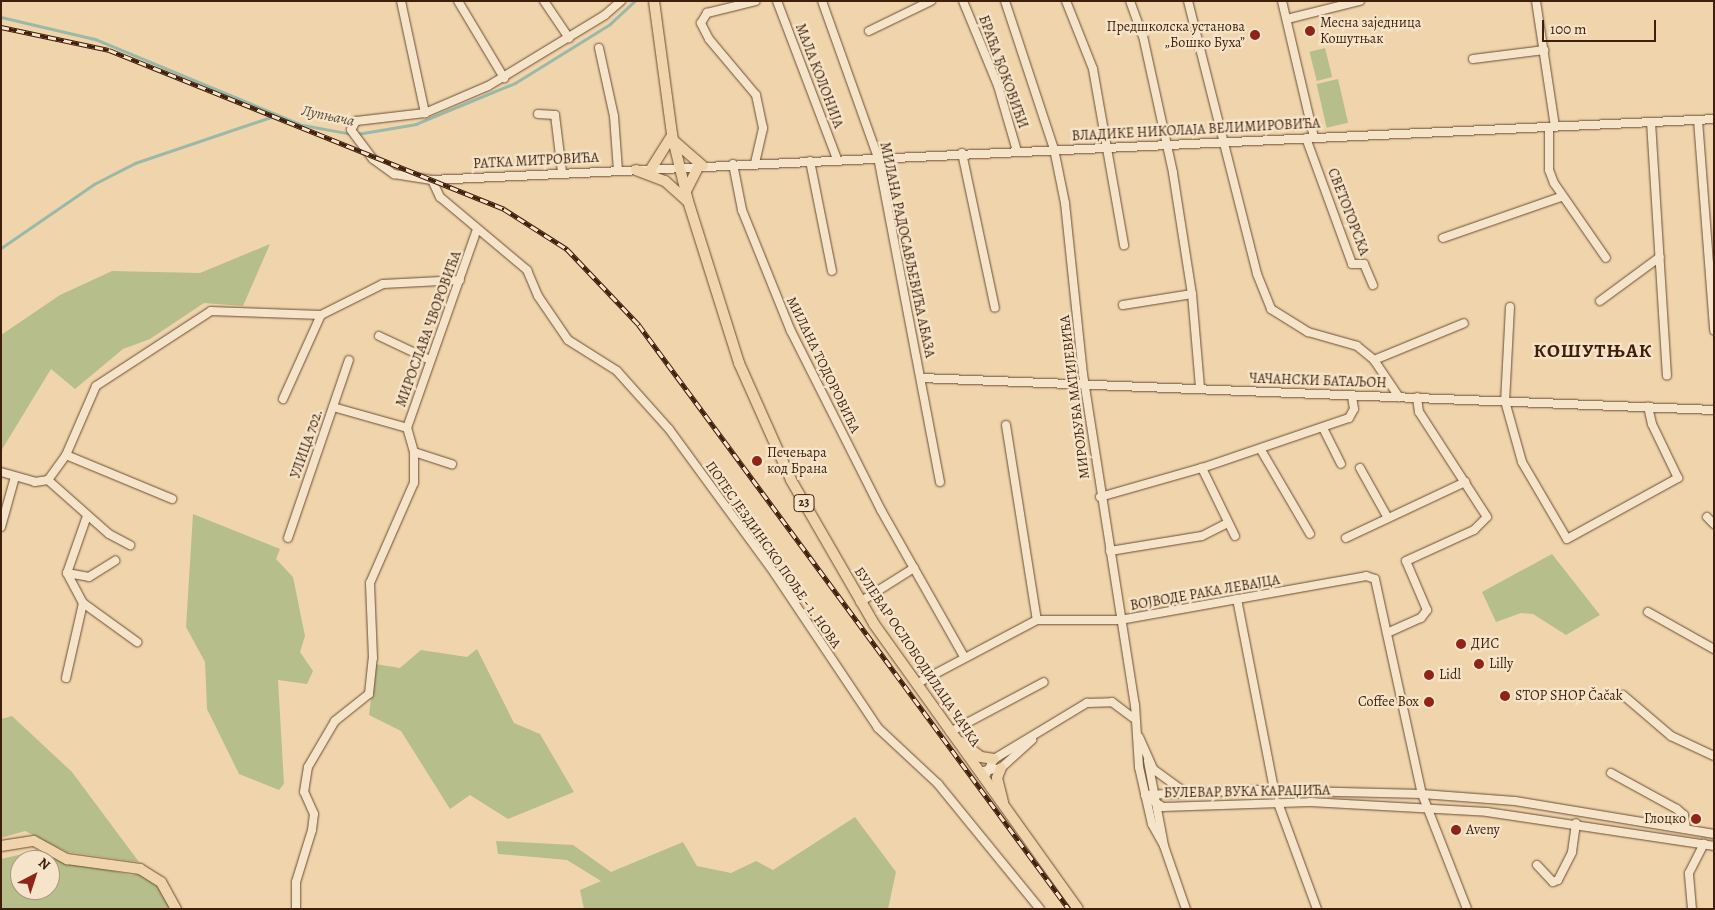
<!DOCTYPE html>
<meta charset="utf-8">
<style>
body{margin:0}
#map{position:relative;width:1715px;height:910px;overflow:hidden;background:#f0d5ac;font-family:Alegreya,serif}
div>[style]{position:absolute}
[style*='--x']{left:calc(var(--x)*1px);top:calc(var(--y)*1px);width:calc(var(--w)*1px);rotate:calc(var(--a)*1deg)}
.green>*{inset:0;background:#b6be8c;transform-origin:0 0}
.stream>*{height:2.5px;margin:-1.25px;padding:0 1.25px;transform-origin:1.25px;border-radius:1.25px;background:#9ab9a9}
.roads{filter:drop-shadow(0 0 1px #6b4c34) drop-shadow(0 0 1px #6b4c34)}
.minor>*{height:8px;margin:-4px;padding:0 4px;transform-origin:4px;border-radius:4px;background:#f5e4c9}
.major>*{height:10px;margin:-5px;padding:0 5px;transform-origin:5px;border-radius:5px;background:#f0d5ac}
.rail>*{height:4.5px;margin-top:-2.25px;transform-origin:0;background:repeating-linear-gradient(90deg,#f5e4c9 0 8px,#3f1f0c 0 16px);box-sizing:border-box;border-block:1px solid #3f1f0c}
.dots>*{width:14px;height:14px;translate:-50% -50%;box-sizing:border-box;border:2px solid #f5e4c9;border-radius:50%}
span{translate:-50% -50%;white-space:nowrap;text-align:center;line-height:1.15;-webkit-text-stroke:4.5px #f5e4c9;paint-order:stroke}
.shield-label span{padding:1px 4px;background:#f5e4c9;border:1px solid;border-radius:4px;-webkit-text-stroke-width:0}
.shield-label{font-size:12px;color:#3f1f0c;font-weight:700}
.poi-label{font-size:14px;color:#3f1f0c}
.left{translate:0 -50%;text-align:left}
.right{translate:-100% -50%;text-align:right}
.street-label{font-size:14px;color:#3f1f0c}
.water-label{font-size:15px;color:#5a4d3b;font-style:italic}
.district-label{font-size:19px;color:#3f1f0c;font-weight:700;letter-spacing:1px}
.frame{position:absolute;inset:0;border:2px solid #3f1f0c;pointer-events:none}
.north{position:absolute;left:10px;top:850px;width:50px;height:50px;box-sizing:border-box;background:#f5e4c9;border:1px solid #ac957d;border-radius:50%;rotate:40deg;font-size:14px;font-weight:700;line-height:20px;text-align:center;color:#3f1f0c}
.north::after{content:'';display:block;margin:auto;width:18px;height:22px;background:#8f2418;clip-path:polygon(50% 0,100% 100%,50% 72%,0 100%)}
.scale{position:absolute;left:1542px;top:20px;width:114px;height:22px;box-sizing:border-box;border:2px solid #3f1f0c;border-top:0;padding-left:6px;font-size:15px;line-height:18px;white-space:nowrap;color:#3f1f0c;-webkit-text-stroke:4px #f5e4c9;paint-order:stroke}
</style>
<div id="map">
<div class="green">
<div style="left:1325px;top:48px;width:30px;height:16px;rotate:76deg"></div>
<div style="left:1338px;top:79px;width:45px;height:22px;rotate:77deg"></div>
<div style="clip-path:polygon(270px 244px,243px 306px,204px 303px,150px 339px,123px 349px,75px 389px,51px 369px,1px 451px,1px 335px,60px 295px,112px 271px,200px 273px)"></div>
<div style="clip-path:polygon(193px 514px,280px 549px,276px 559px,293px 577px,305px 636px,300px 652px,313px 671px,307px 684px,278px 680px,284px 784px,279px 790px,239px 774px,207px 709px,205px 662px,186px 627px)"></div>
<div style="clip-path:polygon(1552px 554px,1600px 615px,1566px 635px,1533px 614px,1521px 613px,1496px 622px,1482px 592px)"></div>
<div style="clip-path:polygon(477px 649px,514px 723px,540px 734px,574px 792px,508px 819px,470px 795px,450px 809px,401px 731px,369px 715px,375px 664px,400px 668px,421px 650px,467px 657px)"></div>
<div style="clip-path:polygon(12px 716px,72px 772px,139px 862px,67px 852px,25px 831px,1px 838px,1px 719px)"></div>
<div style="clip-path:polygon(855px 817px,896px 872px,888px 909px,584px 909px,580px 890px,601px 881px,567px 860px,498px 854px,496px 841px,573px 845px,611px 872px,683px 842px,697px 866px,731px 873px,756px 861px,773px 870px)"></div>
<div style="clip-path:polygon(evenodd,31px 852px,130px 875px,153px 873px,172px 909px,1px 909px,1px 859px,31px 852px,20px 860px,50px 860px,50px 890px,20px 890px,20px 860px)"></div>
</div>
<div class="stream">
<div style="--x:1;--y:17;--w:97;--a:13.2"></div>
<div style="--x:95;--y:39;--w:225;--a:22.5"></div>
<div style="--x:303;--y:125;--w:50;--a:10.4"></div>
<div style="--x:357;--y:134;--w:60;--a:-9.6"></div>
<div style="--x:416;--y:124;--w:107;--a:-22.5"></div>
<div style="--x:515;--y:83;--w:112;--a:-31.8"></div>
<div style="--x:610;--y:24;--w:34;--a:-43"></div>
<div style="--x:1;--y:248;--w:113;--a:-34.5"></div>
<div style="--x:94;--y:184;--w:46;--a:-27.1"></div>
<div style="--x:135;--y:163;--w:150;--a:-18.7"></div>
</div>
<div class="roads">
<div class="minor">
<div style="--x:401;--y:1;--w:115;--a:77.9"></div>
<div style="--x:458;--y:1;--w:90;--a:59.1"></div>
<div style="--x:544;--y:1;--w:45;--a:56"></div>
<div style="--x:621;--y:1;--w:21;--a:139"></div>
<div style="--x:605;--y:15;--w:137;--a:148.7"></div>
<div style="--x:488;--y:86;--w:69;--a:156.8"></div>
<div style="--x:425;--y:113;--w:69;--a:173.4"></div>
<div style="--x:356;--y:121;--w:10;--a:119"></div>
<div style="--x:351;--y:130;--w:36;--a:53"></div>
<div style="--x:373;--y:159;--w:26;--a:36"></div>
<div style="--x:394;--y:174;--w:38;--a:9"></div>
<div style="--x:432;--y:180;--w:1283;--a:-2.72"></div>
<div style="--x:777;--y:1;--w:169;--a:69.2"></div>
<div style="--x:822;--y:1;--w:166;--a:70.3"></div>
<div style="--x:878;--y:157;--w:331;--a:79.2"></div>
<div style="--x:963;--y:1;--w:92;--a:67.6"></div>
<div style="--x:998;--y:86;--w:68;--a:73.7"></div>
<div style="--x:1005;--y:1;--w:156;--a:71.7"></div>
<div style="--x:1054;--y:149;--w:55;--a:78.5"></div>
<div style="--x:1065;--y:203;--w:172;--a:84"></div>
<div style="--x:1083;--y:374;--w:335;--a:81.1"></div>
<div style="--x:1135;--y:705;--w:62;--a:86.3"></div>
<div style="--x:1139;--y:767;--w:58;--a:77.2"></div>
<div style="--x:1152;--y:824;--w:25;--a:61"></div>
<div style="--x:1066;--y:1;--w:73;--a:68.3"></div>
<div style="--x:1093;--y:69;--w:179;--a:80"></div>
<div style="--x:1130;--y:1;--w:37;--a:70"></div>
<div style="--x:1143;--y:36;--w:140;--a:77.6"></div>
<div style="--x:1173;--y:173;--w:122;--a:81.1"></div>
<div style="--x:1192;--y:294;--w:94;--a:85.1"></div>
<div style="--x:1188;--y:1;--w:282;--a:75.8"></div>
<div style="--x:1257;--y:274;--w:38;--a:68"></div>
<div style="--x:1271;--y:309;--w:44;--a:31.9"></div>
<div style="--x:1308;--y:332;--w:51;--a:15.9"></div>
<div style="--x:1357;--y:346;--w:22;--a:39"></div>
<div style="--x:1374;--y:360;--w:45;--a:56"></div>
<div style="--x:1282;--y:1;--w:140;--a:76.8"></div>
<div style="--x:1536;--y:1;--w:126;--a:81.4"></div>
<div style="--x:1287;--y:19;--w:75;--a:-13.9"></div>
<div style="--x:869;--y:31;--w:69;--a:-25.8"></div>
<div style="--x:599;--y:48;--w:70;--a:77.6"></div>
<div style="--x:614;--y:116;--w:54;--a:85.8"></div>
<div style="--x:1473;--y:59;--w:72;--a:-7.2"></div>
<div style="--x:538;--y:114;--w:17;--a:3"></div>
<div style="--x:555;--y:115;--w:57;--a:83"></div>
<div style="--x:1698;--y:120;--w:211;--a:85.6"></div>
<div style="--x:1651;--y:122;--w:254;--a:86.4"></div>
<div style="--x:1549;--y:127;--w:43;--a:90"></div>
<div style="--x:1549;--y:170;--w:14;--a:69"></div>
<div style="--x:1554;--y:183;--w:91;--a:55.3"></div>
<div style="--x:1306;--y:138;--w:134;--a:69.9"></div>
<div style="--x:1352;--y:264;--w:12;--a:0"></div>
<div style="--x:1364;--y:264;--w:23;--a:67"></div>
<div style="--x:962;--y:153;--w:158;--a:78"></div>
<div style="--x:810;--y:161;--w:112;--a:78.7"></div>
<div style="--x:755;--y:163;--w:36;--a:-77"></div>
<div style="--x:763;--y:128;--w:34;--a:-102"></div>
<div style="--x:756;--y:95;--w:73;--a:-130"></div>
<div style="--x:709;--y:39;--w:18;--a:-117"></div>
<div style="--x:701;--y:23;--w:12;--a:-59"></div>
<div style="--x:707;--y:13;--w:50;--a:-13.8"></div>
<div style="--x:733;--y:164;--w:47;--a:78.9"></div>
<div style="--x:742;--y:210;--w:131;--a:68"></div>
<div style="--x:791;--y:331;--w:200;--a:63.3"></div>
<div style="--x:881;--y:510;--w:169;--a:60.5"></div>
<div style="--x:432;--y:180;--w:19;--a:65"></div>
<div style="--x:440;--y:197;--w:114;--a:40"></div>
<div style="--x:527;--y:270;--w:28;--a:67"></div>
<div style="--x:538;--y:296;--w:53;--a:55.7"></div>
<div style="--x:568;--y:340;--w:58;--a:32.3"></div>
<div style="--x:617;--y:371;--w:78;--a:48.1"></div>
<div style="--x:669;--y:429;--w:180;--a:53.8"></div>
<div style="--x:775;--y:574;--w:185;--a:56.2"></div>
<div style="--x:878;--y:728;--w:82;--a:43"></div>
<div style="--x:938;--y:784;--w:161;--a:50.8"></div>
<div style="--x:1443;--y:238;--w:125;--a:-19.2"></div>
<div style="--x:1600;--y:301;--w:74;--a:-36.3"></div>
<div style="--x:1123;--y:305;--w:70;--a:-9.1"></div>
<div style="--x:1510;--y:307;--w:94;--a:93"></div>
<div style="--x:1505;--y:401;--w:63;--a:74.4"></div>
<div style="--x:1522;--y:462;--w:89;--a:59.7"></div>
<div style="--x:1567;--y:539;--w:127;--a:-28.8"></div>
<div style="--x:1678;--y:478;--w:60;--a:-115.7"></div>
<div style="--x:1652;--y:424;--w:18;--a:-103"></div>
<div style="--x:379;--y:336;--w:56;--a:25.2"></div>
<div style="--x:1374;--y:360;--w:97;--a:-22.3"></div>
<div style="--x:921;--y:378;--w:794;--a:2.31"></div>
<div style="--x:283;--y:399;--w:92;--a:-65.7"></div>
<div style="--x:333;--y:407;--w:77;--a:15.8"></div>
<div style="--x:1006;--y:425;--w:197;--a:81"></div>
<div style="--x:1037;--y:620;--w:83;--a:0"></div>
<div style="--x:1120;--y:620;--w:250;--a:-10.1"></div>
<div style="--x:1366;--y:576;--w:9;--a:18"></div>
<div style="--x:1375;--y:579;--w:220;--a:77.7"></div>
<div style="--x:1422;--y:794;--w:123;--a:68.6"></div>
<div style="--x:1323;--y:428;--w:40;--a:63.4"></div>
<div style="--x:1261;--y:450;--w:97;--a:59.7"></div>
<div style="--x:414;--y:452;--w:40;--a:18"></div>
<div style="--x:66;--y:455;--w:115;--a:22.5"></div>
<div style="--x:1360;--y:468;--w:57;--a:60.8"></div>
<div style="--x:1;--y:472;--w:35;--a:16"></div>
<div style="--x:35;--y:482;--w:13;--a:-9"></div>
<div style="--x:48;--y:480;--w:31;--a:-54"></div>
<div style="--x:66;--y:455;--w:75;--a:-66.5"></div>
<div style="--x:96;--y:386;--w:137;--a:-33.1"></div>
<div style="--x:211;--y:311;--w:110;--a:2.1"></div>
<div style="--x:321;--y:315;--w:69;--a:-26.6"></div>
<div style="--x:383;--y:284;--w:77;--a:-3"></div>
<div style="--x:48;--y:480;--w:81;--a:41.5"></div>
<div style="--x:109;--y:534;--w:24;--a:28"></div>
<div style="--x:1100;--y:497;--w:106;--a:-15.9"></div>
<div style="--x:87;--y:516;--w:60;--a:109.3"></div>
<div style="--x:67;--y:573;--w:34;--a:62"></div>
<div style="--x:83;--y:603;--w:67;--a:35.8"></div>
<div style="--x:1707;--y:517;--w:10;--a:45"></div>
<div style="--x:1;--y:527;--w:52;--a:-74.4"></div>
<div style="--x:1235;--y:536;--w:76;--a:-115.9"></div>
<div style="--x:1202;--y:468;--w:155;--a:-18.8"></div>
<div style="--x:1349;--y:418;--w:10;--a:-61"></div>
<div style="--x:1354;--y:409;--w:13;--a:-99"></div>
<div style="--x:288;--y:538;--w:188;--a:-71.1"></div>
<div style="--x:1346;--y:538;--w:132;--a:-25.2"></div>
<div style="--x:1110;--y:551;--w:93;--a:-9.3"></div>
<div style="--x:1202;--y:536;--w:29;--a:-27"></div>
<div style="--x:67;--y:573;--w:22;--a:10"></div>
<div style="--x:89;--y:577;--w:31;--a:-32"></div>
<div style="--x:1237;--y:599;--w:195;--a:79"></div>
<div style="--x:860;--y:602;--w:64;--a:-32.2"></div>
<div style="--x:1648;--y:612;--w:76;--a:29.3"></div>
<div style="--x:1387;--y:633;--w:37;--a:-24"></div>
<div style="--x:1421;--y:618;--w:10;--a:-53"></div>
<div style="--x:1427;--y:610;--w:53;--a:-113.2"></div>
<div style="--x:1406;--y:561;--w:75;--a:-24.5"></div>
<div style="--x:1474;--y:530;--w:18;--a:-45"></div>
<div style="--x:1487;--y:517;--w:125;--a:-122.9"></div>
<div style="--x:1419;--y:412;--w:15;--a:-98"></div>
<div style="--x:66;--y:678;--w:77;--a:-77.2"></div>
<div style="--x:916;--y:684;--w:137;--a:-27.9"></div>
<div style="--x:1623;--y:695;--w:63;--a:40.5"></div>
<div style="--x:1671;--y:736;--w:47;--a:24.9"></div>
<div style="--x:950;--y:732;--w:106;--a:-28"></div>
<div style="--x:1139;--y:737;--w:35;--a:66"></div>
<div style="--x:1153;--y:769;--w:36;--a:36"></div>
<div style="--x:1148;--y:761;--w:86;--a:79.3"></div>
<div style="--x:1164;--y:846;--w:67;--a:70.8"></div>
<div style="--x:983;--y:771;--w:18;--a:-9"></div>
<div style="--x:1001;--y:768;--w:42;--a:-42.1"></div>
<div style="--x:1611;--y:773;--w:75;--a:28.6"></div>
<div style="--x:1677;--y:809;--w:9;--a:41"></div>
<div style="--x:1684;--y:815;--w:14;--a:82"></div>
<div style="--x:984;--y:778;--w:21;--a:-62"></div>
<div style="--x:994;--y:759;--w:109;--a:-31.1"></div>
<div style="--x:1087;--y:703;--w:25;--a:-2"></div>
<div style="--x:1112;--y:702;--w:26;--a:37"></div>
<div style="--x:1145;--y:795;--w:113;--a:-2.5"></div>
<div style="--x:1258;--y:790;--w:164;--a:1.4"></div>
<div style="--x:1422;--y:794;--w:93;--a:4.3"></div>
<div style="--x:1515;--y:801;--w:202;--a:9.4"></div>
<div style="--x:1147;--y:797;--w:19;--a:32"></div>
<div style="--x:1163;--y:807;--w:147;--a:-1.9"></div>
<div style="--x:1310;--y:802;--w:177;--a:3.2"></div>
<div style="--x:1487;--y:812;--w:230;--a:8.5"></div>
<div style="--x:1278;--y:803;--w:113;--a:69.8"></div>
<div style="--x:1537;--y:865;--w:23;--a:47"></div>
<div style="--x:1553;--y:882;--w:5;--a:-22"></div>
<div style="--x:1558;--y:880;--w:31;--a:-63"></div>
<div style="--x:1572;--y:852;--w:29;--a:-82"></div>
<div style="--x:296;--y:909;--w:27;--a:-90"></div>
<div style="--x:296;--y:882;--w:54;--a:-72.9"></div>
<div style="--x:312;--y:830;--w:16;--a:-83"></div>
<div style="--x:314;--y:814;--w:24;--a:-114"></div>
<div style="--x:304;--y:792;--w:25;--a:-81"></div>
<div style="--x:308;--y:767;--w:53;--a:-59.6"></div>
<div style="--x:335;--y:721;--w:43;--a:-38.5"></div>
<div style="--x:369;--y:694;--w:36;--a:-84"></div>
<div style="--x:373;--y:658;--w:75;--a:-92.3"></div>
<div style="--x:370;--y:583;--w:109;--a:-66.3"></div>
<div style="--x:414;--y:483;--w:31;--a:-90"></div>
<div style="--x:414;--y:452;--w:25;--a:-106"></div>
<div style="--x:407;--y:428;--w:211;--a:-70.6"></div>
<div style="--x:1692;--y:909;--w:36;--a:-95"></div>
<div style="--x:1689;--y:873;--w:33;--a:-63"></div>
</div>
<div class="major">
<div style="--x:654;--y:1;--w:135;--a:82.3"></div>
<div style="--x:672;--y:135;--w:68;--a:76.4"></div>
<div style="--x:688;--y:201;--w:170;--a:72.5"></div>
<div style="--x:739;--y:363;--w:128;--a:66"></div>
<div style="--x:791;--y:480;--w:166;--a:60"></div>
<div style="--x:874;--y:624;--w:350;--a:54.4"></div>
<div style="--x:674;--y:141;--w:38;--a:41"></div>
<div style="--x:651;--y:169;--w:40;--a:-58"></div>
<div style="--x:636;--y:170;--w:31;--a:21"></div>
<div style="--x:665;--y:181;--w:30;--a:42"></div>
<div style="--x:686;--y:191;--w:28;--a:-63"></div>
<div style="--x:961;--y:742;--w:25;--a:37"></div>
<div style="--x:981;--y:757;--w:13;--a:9"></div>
<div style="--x:1001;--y:768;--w:11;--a:112"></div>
<div style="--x:997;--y:778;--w:25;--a:76"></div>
<div style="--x:1;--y:846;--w:33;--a:-9"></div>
<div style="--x:34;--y:841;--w:38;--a:29"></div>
<div style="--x:67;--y:859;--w:74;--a:7.8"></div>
<div style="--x:140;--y:869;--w:25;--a:32"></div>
<div style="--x:161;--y:882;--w:31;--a:61"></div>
</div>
</div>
<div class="rail">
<div style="--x:1;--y:27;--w:110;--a:12"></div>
<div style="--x:109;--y:50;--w:426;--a:21.9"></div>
<div style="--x:504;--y:209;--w:75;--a:32.4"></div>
<div style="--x:567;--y:249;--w:105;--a:46.5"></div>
<div style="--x:639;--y:325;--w:725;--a:53.64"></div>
</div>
<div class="dots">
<div style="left:1310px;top:31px;background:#8f2418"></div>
<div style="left:1255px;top:35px;background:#8f2418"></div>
<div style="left:757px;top:461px;background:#8f2418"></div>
<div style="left:1461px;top:644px;background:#8f2418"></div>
<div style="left:1479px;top:664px;background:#8f2418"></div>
<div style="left:1429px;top:675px;background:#8f2418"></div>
<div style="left:1505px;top:696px;background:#8f2418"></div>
<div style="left:1429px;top:702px;background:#8f2418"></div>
<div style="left:1696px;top:819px;background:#8f2418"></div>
<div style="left:1456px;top:830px;background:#8f2418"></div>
</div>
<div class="shield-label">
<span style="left:804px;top:503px">23</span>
</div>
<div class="poi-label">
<span class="left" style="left:1320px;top:31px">Месна заједница<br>Кошутњак</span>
<span class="right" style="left:1245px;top:35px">Предшколска установа<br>„Бошко Буха”</span>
<span class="left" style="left:767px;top:461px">Печењара<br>код Брана</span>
<span class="left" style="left:1471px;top:644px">ДИС</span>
<span class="left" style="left:1489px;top:664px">Lilly</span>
<span class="left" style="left:1439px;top:675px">Lidl</span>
<span class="left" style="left:1515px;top:696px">STOP SHOP Čačak</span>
<span class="right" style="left:1419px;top:702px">Coffee Box</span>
<span class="right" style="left:1686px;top:819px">Глоцко</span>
<span class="left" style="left:1466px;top:830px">Aveny</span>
</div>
<div class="street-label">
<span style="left:1003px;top:72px;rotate:70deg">БРАЋА ЂОКОВИЋИ</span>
<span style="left:819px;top:76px;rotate:69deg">МАЛА КОЛОНИЈА</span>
<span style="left:1196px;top:130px;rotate:-3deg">ВЛАДИКЕ НИКОЛАЈА ВЕЛИМИРОВИЋА</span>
<span style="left:536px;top:161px;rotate:-3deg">РАТКА МИТРОВИЋА</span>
<span style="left:1348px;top:212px;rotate:69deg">СВЕТОГОРСКА</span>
<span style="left:907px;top:250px;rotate:78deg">МИЛАНА РАДОСАВЉЕВИЋА АБАЗА</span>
<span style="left:429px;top:329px;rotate:-70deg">МИРОСЛАВА ЧВОРОВИЋА</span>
<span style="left:823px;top:365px;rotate:64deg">МИЛАНА ТОДОРОВИЋА</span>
<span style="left:1318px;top:381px;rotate:2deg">ЧАЧАНСКИ БАТАЉОН</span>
<span style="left:1075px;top:397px;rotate:-97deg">МИРОЉУБА МАТИЈЕВИЋА</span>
<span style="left:307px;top:444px;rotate:-71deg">УЛИЦА 702.</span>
<span style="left:773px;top:555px;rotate:55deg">ПОТЕС ЈЕЗДИНСКО ПОЉЕ - 1. НОВА</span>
<span style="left:1205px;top:593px;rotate:-10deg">ВОЈВОДЕ РАКА ЛЕВАЈЦА</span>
<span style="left:917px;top:657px;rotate:56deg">БУЛЕВАР ОСЛОБОДИЛАЦА ЧАЧКА</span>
<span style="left:1247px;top:792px;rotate:-1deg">БУЛЕВАР ВУКА КАРАЏИЋА</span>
</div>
<div class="water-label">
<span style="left:328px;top:116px;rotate:12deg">Лупњача</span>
</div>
<div class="district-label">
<span style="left:1593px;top:352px">КОШУТЊАК</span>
</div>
<div class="frame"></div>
<div class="north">N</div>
<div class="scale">100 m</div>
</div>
